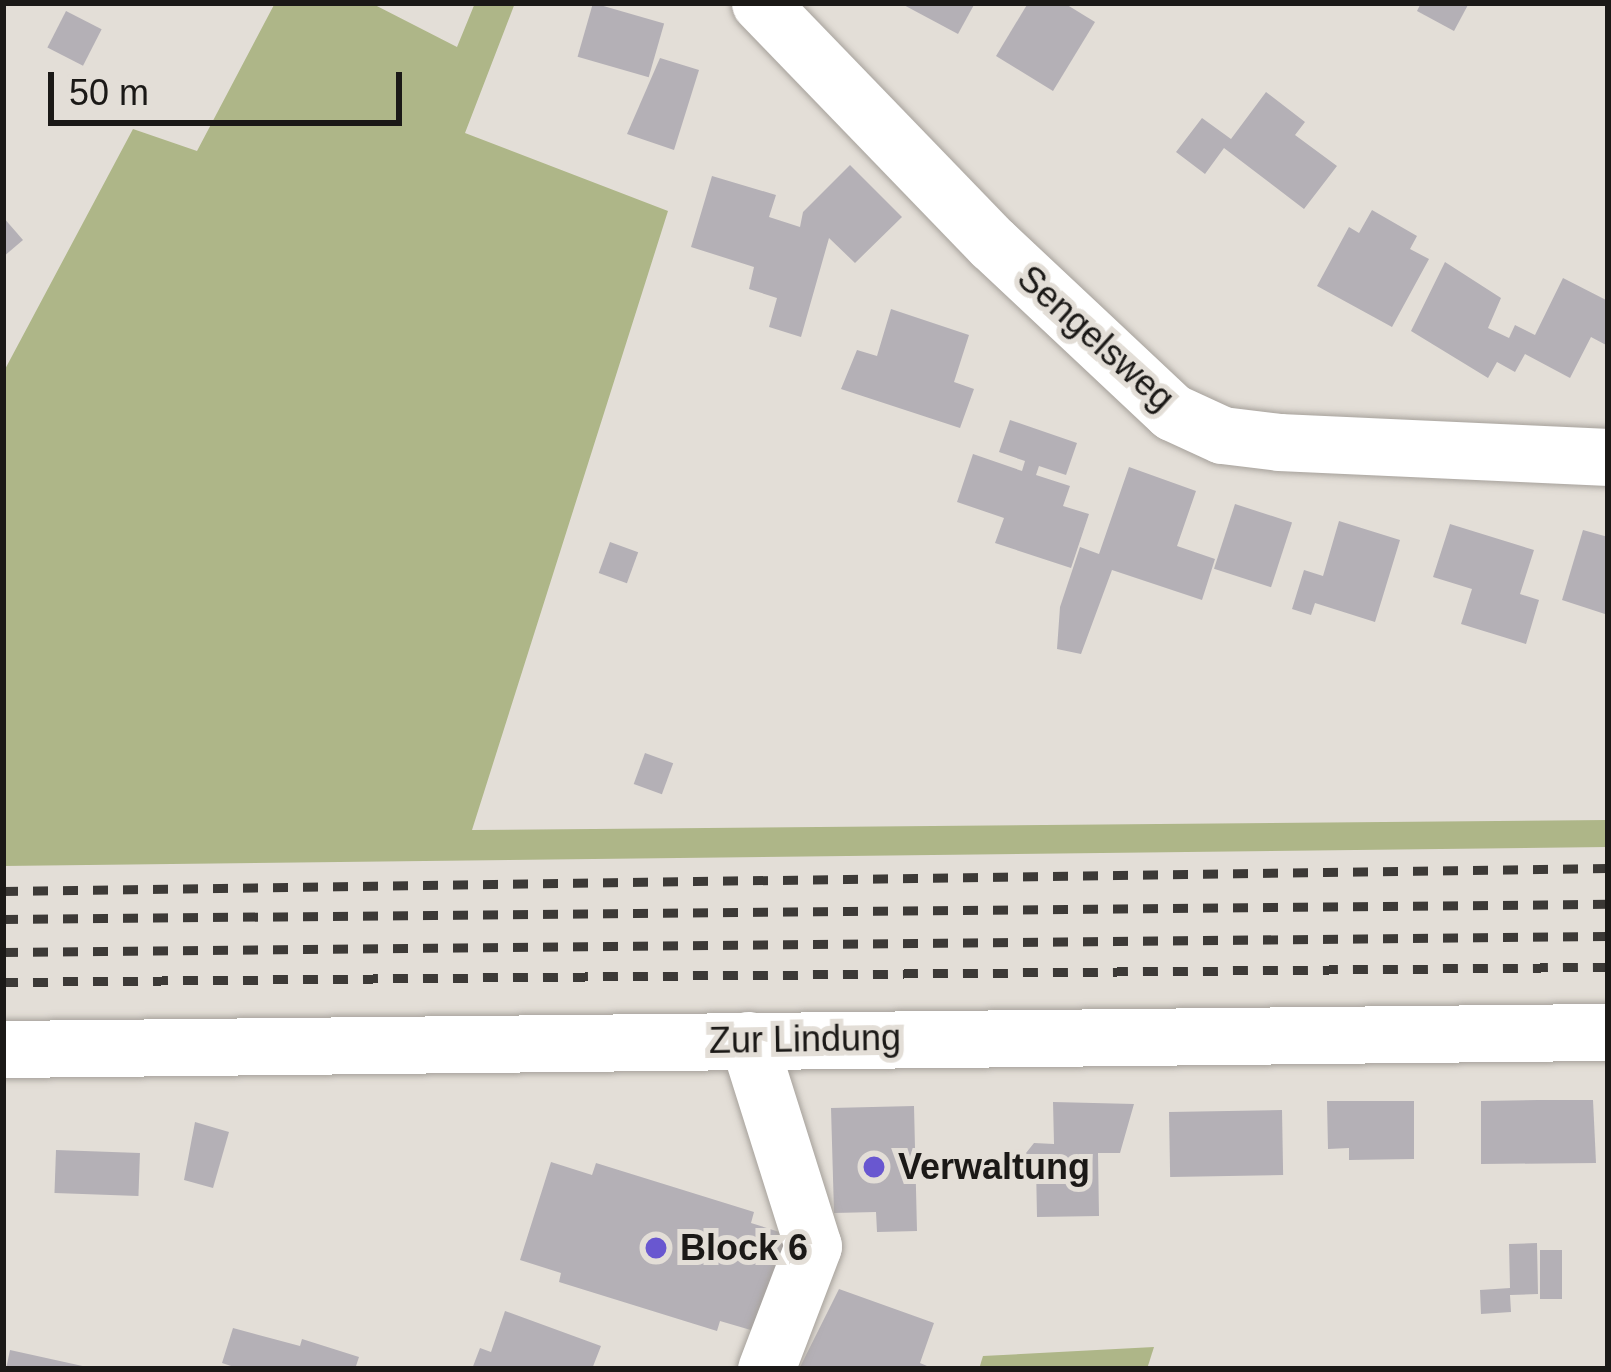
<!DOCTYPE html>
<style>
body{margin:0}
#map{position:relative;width:1611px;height:1372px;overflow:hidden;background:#e3ded7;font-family:Helvetica,sans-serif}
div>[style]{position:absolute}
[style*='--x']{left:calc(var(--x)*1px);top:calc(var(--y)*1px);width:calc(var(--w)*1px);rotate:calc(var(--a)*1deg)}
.green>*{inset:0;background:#aeb688}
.building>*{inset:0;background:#b4b0b6;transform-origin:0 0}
.roads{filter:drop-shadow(0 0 3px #a6a19b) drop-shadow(0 0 3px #a6a19b)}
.minor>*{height:57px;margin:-28.5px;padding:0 28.5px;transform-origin:28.5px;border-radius:28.5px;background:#fff}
.rail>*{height:9px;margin-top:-4.5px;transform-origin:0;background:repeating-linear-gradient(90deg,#3c3936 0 15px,transparent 0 30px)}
.dots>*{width:33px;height:33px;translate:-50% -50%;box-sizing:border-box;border:6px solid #e3ded7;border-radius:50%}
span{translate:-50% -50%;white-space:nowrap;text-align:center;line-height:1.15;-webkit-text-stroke:10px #e3ded7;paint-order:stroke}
.street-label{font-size:36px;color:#1b1917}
.poi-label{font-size:36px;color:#1b1917;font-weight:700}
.left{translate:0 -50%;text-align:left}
.frame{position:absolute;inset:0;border:6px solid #1b1917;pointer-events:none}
.scale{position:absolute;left:48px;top:72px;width:354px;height:54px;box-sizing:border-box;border:6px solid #1b1917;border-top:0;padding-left:15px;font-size:36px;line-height:42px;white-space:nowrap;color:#1b1917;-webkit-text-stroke:9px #e3ded7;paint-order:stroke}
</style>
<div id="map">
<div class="green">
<div style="clip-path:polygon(275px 3px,371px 3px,457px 47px,475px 3px,515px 3px,465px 133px,668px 211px,472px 830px,1608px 820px,1608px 847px,3px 866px,3px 373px,133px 129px,197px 151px)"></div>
<div style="clip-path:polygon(1154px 1347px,1147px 1369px,979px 1369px,983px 1356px)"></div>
</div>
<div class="building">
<div style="left:593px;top:3px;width:74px;height:56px;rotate:16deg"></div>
<div style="clip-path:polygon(900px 3px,975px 3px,958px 34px)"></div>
<div style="clip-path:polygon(1028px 3px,1064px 3px,1095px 22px,1053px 91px,996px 56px)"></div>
<div style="clip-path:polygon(1421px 3px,1469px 3px,1454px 31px,1417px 11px)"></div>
<div style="left:66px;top:11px;width:40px;height:41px;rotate:27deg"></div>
<div style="clip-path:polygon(660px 58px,699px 70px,674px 150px,627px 134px)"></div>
<div style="clip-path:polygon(1266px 92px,1305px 122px,1295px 135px,1337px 166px,1304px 209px,1224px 148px,1205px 174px,1176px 152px,1202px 118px,1231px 139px)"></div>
<div style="clip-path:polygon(850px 165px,902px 217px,855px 263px,829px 238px,801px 337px,769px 327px,777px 298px,749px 289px,754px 267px,691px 247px,712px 176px,776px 195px,769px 217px,800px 227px,803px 212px)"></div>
<div style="clip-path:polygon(1372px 210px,1417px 236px,1410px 249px,1429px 259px,1392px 327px,1317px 286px,1349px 227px,1359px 233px)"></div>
<div style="clip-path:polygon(3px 217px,23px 240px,3px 257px)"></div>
<div style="clip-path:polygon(1445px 262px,1501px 298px,1488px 328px,1509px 338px,1515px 325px,1535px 335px,1563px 278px,1608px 301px,1608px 346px,1591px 337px,1570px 378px,1525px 354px,1515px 372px,1497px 362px,1488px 378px,1411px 331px)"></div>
<div style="clip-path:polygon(891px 309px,969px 335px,954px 382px,974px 389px,960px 428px,841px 389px,857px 350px,877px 356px)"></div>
<div style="clip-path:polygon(1010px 420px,1077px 443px,1066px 475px,1039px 466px,1036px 475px,1070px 486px,1063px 506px,1089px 514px,1071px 568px,995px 543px,1004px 518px,957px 502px,973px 454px,1022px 471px,1025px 461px,999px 452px)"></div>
<div style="clip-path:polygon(1129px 467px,1196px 491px,1177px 546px,1215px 559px,1202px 600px,1112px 570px,1081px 654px,1057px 649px,1060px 607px,1080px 547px,1099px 554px)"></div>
<div style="left:1235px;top:504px;width:60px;height:68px;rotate:18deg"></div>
<div style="clip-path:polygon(1339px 521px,1400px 540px,1375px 622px,1315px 603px,1311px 615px,1292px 609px,1304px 570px,1323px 576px)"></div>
<div style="clip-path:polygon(1450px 524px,1534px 550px,1520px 594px,1539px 600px,1526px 644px,1461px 624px,1472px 589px,1433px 577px)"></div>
<div style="clip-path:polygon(1583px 530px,1608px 537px,1608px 615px,1562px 600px)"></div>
<div style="left:610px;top:542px;width:30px;height:33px;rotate:20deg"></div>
<div style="left:645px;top:753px;width:30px;height:33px;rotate:20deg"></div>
<div style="clip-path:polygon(1538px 1100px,1593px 1100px,1596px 1163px,1481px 1164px,1481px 1101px)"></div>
<div style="clip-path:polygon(1327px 1101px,1414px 1101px,1414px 1159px,1349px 1160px,1349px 1148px,1328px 1149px)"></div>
<div style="clip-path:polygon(1053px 1102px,1134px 1104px,1120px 1153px,1098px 1153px,1099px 1216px,1037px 1217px,1036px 1166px,1026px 1153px,1034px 1143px,1054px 1144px)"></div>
<div style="clip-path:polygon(914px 1106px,917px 1231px,877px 1232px,876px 1212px,834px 1213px,831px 1108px)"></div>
<div style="left:1282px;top:1110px;width:65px;height:113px;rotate:89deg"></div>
<div style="clip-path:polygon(195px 1122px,229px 1132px,213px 1188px,184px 1180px)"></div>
<div style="left:56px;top:1150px;width:84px;height:43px;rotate:2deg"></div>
<div style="clip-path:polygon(551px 1162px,592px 1175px,596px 1163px,754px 1212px,751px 1223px,792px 1236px,761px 1333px,720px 1321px,717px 1331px,559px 1282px,561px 1273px,520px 1260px)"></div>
<div style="clip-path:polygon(1537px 1243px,1538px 1294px,1510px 1295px,1511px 1312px,1481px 1314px,1480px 1290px,1510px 1288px,1509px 1244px)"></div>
<div style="left:1540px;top:1250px;width:22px;height:49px"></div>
<div style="clip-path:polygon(839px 1289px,934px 1323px,920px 1363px,934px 1369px,799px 1369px)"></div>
<div style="clip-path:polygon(505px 1311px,601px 1346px,592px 1369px,472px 1369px,480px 1348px,491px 1352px)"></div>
<div style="clip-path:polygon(233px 1328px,300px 1346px,302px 1339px,359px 1357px,355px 1369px,240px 1369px,222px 1363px)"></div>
<div style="clip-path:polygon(10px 1350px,87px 1367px,87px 1369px,6px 1369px)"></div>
</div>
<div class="roads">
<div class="minor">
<div style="--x:760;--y:3;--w:334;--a:46"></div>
<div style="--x:992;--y:243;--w:247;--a:43.2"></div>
<div style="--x:1172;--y:412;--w:55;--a:24.7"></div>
<div style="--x:1222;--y:435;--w:58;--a:6.9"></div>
<div style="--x:1280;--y:442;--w:328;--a:2.6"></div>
<div style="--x:748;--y:1040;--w:216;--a:72.5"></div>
<div style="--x:813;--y:1246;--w:132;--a:110.9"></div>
<div style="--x:3;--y:1049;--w:1605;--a:-0.61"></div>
</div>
</div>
<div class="rail">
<div style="--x:3;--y:891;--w:1605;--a:-0.82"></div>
<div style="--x:3;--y:919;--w:1605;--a:-0.54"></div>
<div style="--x:3;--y:952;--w:1605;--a:-0.57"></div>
<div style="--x:3;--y:982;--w:1605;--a:-0.54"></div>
</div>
<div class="dots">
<div style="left:874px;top:1167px;background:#6957d0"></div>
<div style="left:656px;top:1248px;background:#6957d0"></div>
</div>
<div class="street-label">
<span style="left:1096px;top:338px;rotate:42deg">Sengelsweg</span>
<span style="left:805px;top:1039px;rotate:-1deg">Zur Lindung</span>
</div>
<div class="poi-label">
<span class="left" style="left:898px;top:1167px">Verwaltung</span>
<span class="left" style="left:680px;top:1248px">Block 6</span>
</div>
<div class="frame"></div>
<div class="scale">50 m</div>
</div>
